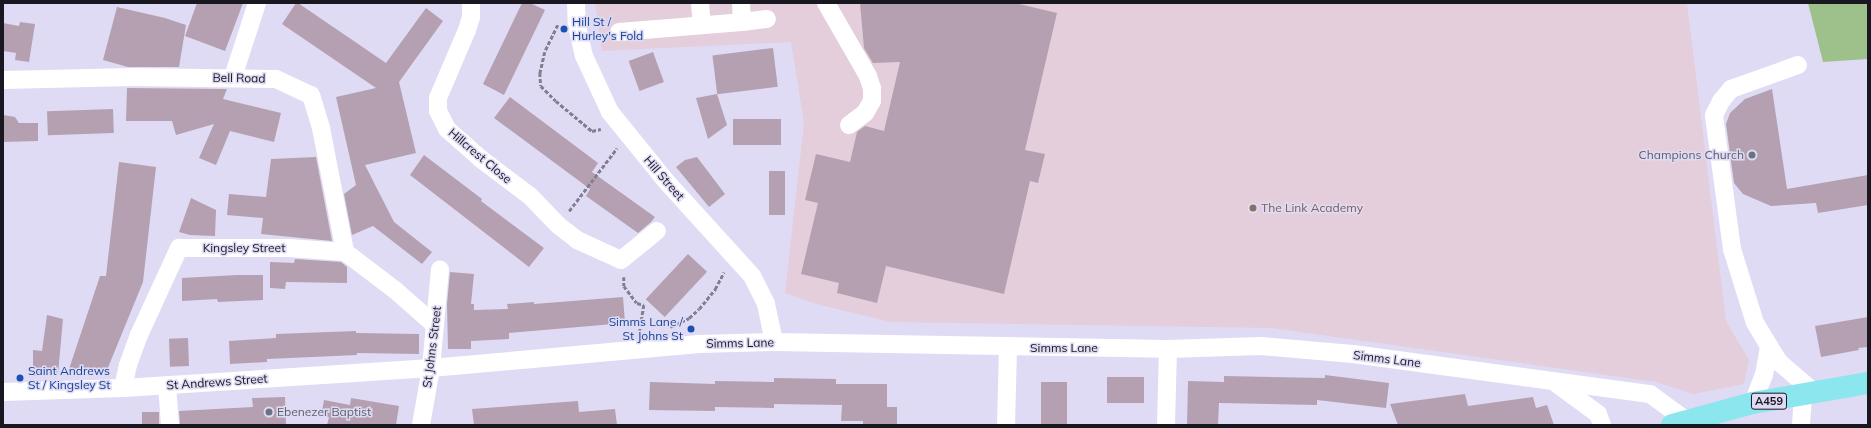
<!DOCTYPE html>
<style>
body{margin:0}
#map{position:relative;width:1871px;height:428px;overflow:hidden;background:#e0dbf4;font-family:Mulish,sans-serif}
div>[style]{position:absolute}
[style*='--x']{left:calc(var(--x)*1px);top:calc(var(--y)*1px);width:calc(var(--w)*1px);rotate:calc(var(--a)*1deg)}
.commercial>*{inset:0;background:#e4cedb}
.green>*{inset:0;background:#9ec18c}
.building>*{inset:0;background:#b4a0b0;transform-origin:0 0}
.path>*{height:2.5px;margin-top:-1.25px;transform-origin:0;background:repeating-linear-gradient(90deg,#827e8f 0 4px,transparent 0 6px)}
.minor>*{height:18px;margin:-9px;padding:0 9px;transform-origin:9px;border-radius:9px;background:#fff}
.major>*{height:22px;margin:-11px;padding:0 11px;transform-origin:11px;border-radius:11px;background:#8ce6ee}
.dots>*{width:11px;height:11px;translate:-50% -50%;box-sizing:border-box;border:2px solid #e0dbf4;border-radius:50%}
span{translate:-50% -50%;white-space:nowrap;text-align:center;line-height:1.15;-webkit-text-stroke:3px #e0dbf4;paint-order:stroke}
.shield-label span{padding:1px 3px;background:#e0dbf4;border:1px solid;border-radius:3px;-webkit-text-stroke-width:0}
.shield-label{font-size:11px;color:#19171f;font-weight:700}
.transit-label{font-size:12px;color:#164399}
.left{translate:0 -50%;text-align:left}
.right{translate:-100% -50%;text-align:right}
.street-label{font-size:12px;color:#19171f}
.worship-label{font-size:12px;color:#5b616d}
.education-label{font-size:12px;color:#785e54}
.frame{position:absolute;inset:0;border:4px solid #19171f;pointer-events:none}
</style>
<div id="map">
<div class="commercial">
<div style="clip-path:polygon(595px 3px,1687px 3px,1726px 321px,1749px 360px,1744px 384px,1693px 394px,1656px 382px,1271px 328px,890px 322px,816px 304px,785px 293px,804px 123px,791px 42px,602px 51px)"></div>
</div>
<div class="green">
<div style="clip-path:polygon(1808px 3px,1868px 3px,1868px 59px,1823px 62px)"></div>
</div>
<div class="building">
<div style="clip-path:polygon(197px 3px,243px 3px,225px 51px,185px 36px)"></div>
<div style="clip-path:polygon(296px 3px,298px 3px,386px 63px,426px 8px,443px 21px,399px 82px,416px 153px,365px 165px,394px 222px,432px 252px,422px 264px,373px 226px,352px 235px,344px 194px,356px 185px,336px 97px,376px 88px,282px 24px)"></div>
<div style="clip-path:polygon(522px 3px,530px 3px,545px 10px,504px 95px,483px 84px)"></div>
<div style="clip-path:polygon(860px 3px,1015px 3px,1057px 13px,1025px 150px,1045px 154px,1038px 183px,1030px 181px,1004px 294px,886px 266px,877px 303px,837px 293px,839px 283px,801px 274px,818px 203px,805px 200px,816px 154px,850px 162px,857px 132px,865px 126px,884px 131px,900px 62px,873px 63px,864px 48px)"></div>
<div style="clip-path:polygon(117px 7px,165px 18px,186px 25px,179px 67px,128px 67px,103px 60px)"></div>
<div style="clip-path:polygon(20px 22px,35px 24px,29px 62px,15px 60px,16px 53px,3px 51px,3px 23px,19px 26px)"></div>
<div style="left:773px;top:48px;width:39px;height:61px;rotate:83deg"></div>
<div style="left:653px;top:52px;width:32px;height:26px;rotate:70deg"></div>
<div style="clip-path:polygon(127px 88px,227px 89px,223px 99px,281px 113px,274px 142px,230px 131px,216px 165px,199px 158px,214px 124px,176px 135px,172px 121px,126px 121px)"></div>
<div style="clip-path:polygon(1772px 89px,1787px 189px,1868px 175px,1868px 205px,1818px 213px,1816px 203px,1771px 206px,1743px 194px,1734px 183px,1726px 124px,1730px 113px,1745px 99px)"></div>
<div style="clip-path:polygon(717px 94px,727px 125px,708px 139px,696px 98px)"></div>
<div style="clip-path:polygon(510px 97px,598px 163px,592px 172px,655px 217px,651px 222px,638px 233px,586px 196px,590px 189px,494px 118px)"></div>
<div style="left:113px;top:109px;width:24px;height:66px;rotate:88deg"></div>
<div style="clip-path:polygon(3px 115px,15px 117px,19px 123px,38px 123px,38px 141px,3px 142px)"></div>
<div style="left:781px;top:119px;width:26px;height:48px;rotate:90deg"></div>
<div style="clip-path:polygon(424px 155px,482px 199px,481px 201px,544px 248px,529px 267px,410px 175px)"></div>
<div style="clip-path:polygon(316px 157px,332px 241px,261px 234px,263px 218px,227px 215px,229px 194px,266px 197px,271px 159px)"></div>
<div style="clip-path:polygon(697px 157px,725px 194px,709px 207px,676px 167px,685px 160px)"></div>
<div style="clip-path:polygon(119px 162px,156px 167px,143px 282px,107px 370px,68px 372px,100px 276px,106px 276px)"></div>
<div style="left:769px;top:171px;width:16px;height:44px"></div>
<div style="clip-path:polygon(191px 198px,216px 210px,215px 236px,190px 235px,179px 232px)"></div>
<div style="left:688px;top:254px;width:26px;height:62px;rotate:43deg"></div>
<div style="clip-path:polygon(295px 259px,341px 262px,347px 267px,347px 283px,286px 282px,285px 289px,270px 288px,270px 262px,294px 263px)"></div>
<div style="clip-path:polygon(450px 272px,474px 274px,471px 304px,474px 304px,474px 310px,508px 309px,507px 304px,534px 302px,534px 304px,623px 297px,625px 323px,509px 333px,509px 339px,471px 341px,471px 349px,448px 349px,447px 304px)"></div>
<div style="clip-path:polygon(237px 275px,263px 275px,263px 300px,218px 302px,217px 299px,182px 301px,182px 278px)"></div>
<div style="clip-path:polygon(47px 315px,63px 319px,58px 374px,33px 376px,33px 350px,42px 351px)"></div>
<div style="clip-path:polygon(1868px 317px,1868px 347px,1858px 348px,1859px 350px,1821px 357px,1815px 326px)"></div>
<div style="clip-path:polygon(356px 331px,356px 333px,419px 334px,419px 354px,357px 353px,357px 355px,267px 359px,267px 362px,230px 364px,229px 341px,276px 338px,276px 334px)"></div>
<div style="left:188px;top:338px;width:28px;height:19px;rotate:88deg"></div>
<div style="clip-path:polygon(1325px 375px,1389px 383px,1386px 408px,1317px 400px,1317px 405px,1219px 403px,1218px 425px,1187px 425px,1188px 381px,1224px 382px,1224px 376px,1325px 378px)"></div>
<div style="left:1107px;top:377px;width:37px;height:26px"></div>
<div style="clip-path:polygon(774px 378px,836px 379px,836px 384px,887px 384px,887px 407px,897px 407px,897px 425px,863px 425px,863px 421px,841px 421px,842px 405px,774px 404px,774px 408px,715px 407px,715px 411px,649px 410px,650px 382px,715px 384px,715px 381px,774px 382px)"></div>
<div style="left:1041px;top:382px;width:26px;height:43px"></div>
<div style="clip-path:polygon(1465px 394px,1468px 406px,1533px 397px,1536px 408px,1547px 405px,1554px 425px,1398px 425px,1390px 404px)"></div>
<div style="clip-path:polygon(285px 397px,286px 425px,180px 425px,179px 411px,253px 407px,252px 398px)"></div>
<div style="clip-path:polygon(351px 398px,399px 406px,396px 425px,327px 425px,329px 417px,321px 416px,324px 400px,350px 405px)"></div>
<div style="clip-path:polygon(578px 401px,579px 412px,615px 409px,617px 425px,474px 425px,472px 409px)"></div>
<div style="left:159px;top:412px;width:13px;height:17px;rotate:90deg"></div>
</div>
<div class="path">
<div style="--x:558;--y:25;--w:30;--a:116"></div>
<div style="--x:545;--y:52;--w:22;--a:103"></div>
<div style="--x:540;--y:73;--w:13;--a:86"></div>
<div style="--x:541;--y:86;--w:21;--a:45"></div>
<div style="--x:556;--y:101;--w:47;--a:39.8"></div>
<div style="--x:592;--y:131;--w:9;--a:-13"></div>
<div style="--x:569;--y:211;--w:79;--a:-52.7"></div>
<div style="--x:624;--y:277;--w:9;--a:90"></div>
<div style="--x:624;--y:286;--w:21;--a:53"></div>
<div style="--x:637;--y:303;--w:7;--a:16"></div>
<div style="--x:644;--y:305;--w:26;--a:99"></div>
<div style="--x:670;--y:327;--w:21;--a:-25"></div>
<div style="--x:689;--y:318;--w:13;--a:-42"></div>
<div style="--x:699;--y:309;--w:26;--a:-51"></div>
<div style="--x:715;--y:289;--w:19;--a:-62"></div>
</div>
<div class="minor">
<div style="--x:471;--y:3;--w:14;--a:90"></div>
<div style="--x:471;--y:17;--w:14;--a:107"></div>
<div style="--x:467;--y:30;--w:74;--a:113.1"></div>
<div style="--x:438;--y:98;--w:13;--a:90"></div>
<div style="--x:438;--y:111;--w:20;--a:63"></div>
<div style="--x:447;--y:129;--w:45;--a:41.4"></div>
<div style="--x:481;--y:159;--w:61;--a:37.1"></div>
<div style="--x:530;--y:196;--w:40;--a:46"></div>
<div style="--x:558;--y:225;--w:24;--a:38"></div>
<div style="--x:577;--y:240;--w:48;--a:24.4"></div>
<div style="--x:621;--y:260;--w:46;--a:-38.9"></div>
<div style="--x:576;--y:3;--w:23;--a:88"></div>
<div style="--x:577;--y:26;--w:31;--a:77"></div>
<div style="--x:584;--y:56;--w:62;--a:65.1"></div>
<div style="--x:610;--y:112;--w:87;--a:51"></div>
<div style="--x:665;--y:180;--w:130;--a:47.8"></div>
<div style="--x:752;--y:276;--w:31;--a:63"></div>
<div style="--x:766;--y:304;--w:39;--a:78"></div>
<div style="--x:700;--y:3;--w:22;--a:85"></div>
<div style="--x:826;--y:3;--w:84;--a:60.1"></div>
<div style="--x:868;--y:76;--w:13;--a:72"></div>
<div style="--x:872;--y:88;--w:13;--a:90"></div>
<div style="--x:872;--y:101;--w:14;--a:120"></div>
<div style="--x:865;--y:113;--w:20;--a:143"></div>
<div style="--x:742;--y:22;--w:25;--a:-7"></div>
<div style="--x:619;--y:32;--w:123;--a:-4.6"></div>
<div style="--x:742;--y:22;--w:19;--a:-93"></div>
<div style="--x:233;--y:77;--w:78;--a:-72"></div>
<div style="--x:3;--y:80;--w:129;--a:-1.3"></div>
<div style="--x:132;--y:77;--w:144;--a:0.8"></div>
<div style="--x:276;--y:79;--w:38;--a:25"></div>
<div style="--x:311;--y:95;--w:34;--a:73"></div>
<div style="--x:321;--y:128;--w:126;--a:79"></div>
<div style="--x:1769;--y:346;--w:27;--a:-121"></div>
<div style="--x:1755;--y:323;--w:77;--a:-107.3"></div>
<div style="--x:1732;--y:249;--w:135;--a:-97.7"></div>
<div style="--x:1714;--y:115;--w:16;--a:-63"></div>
<div style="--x:1721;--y:101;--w:16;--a:-50"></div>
<div style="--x:1731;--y:89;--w:71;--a:-19.7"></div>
<div style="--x:1557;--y:384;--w:51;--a:36.2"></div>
<div style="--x:1598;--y:414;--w:12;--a:70"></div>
<div style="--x:167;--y:385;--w:40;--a:85.7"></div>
<div style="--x:123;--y:388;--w:24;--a:-78"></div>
<div style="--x:128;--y:365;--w:32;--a:-70"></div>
<div style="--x:139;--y:335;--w:96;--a:-65.3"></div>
<div style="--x:179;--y:248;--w:110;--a:0"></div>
<div style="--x:289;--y:248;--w:56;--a:4.1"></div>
<div style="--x:345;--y:252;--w:63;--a:37.2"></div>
<div style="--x:395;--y:290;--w:53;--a:41.2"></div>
<div style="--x:3;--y:392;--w:120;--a:-1.9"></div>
<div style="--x:123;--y:388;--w:309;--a:-3.7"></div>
<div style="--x:431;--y:368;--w:269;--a:-5.1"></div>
<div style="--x:699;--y:344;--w:75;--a:-1.5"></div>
<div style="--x:774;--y:342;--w:394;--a:1"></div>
<div style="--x:1168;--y:349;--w:93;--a:-1.8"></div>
<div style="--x:1261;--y:346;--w:92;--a:5"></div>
<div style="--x:1353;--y:354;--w:300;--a:7.7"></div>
<div style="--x:1650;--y:394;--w:46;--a:36.1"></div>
<div style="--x:1753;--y:403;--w:30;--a:-69"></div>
<div style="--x:1764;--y:375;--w:29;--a:-80"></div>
<div style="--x:1769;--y:346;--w:19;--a:58"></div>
<div style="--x:1779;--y:362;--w:48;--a:40.7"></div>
<div style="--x:421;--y:425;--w:58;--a:-80"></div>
<div style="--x:431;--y:368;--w:99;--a:-84.8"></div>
<div style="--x:1006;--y:425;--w:77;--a:-88.5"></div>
<div style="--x:1166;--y:425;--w:76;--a:-88.5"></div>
<div style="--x:1801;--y:425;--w:29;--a:-86"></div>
</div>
<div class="major">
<div style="--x:1672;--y:425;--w:84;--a:-15.2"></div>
<div style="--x:1753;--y:403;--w:117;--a:-9.9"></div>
</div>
<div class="dots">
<div style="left:564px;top:29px;background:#1a4fb4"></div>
<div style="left:1752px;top:155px;background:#6b7280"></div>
<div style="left:1253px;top:208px;background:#8d6e63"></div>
<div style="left:691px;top:329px;background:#1a4fb4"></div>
<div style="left:20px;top:378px;background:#1a4fb4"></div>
<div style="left:269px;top:412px;background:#6b7280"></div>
</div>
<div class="shield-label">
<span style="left:1769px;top:401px">A459</span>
</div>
<div class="transit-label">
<span class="left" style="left:572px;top:29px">Hill St /<br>Hurley's Fold</span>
<span class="right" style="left:683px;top:329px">Simms Lane /<br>St Johns St</span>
<span class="left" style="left:28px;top:378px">Saint Andrews<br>St / Kingsley St</span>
</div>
<div class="street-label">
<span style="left:239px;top:78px;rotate:1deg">Bell Road</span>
<span style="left:480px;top:156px;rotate:40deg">Hillcrest Close</span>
<span style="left:664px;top:178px;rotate:49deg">Hill Street</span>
<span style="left:244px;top:248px">Kingsley Street</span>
<span style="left:740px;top:343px;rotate:-1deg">Simms Lane</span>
<span style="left:432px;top:347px;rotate:-83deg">St Johns Street</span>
<span style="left:1064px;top:348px">Simms Lane</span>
<span style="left:1387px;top:359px;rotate:7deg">Simms Lane</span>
<span style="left:217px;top:382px;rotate:-4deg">St Andrews Street</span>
</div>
<div class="worship-label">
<span class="right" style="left:1744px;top:155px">Champions Church</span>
<span class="left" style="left:277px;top:412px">Ebenezer Baptist</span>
</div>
<div class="education-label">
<span class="left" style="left:1261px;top:208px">The Link Academy</span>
</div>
<div class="frame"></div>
</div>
